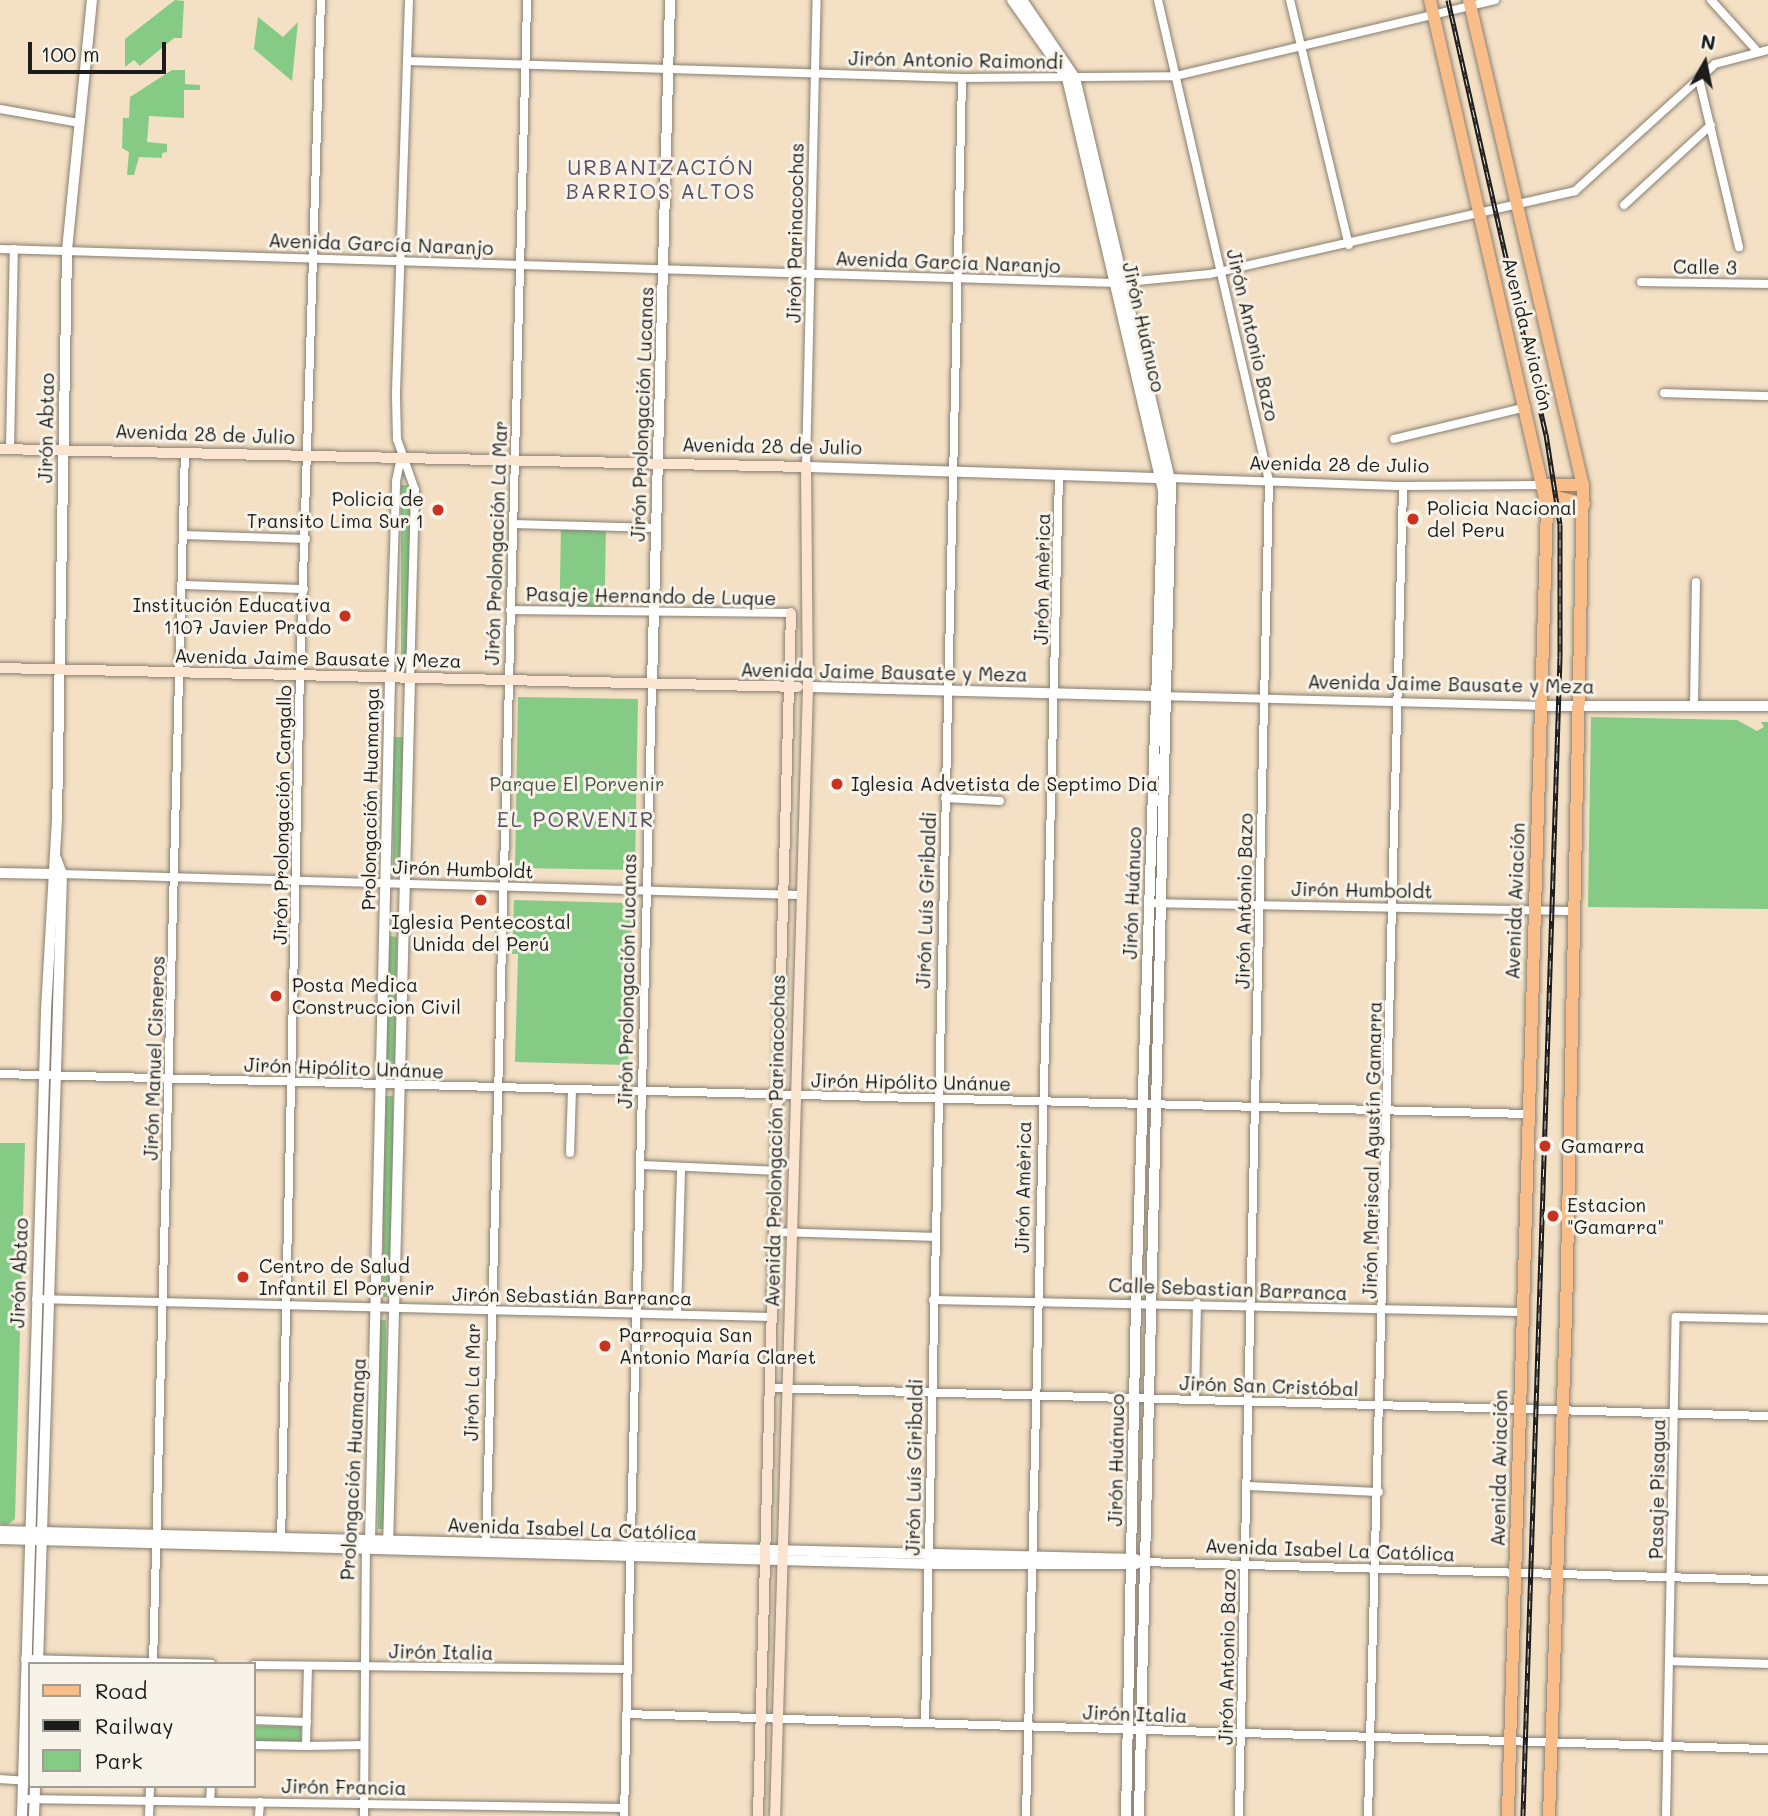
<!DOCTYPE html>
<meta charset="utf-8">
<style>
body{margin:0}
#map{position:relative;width:1768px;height:1816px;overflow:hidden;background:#f3e0c5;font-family:Mali,sans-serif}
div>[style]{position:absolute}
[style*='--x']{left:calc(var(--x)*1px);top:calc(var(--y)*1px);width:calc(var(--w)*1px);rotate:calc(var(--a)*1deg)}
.green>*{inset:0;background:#86cb85;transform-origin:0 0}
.roads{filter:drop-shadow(0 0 2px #887e70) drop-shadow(0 0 2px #887e70)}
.minor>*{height:8px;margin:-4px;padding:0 4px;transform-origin:4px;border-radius:4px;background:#fff}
.tertiary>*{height:10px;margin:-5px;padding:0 5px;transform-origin:5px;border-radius:5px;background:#fff}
.secondary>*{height:10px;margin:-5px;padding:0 5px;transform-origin:5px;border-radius:5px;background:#fce5d0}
.primary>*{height:12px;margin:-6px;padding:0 6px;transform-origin:6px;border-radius:6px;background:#f8bd89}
.rail>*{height:5px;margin-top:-2.5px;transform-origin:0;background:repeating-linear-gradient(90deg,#f7f3e8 0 8px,#1c1c1c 0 16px);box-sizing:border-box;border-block:2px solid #1c1c1c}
.dots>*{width:19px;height:19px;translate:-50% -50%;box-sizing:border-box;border:4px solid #f7f3e8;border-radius:50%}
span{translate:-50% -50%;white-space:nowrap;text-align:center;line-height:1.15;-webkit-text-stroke:6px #f7f3e8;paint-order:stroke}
.street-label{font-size:19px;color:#1c1c1c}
.poi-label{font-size:19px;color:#1c1c1c}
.right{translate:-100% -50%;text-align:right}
.left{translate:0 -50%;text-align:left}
.park-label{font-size:19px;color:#415941}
.neighbourhood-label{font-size:21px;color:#585166;letter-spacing:2px}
.legend{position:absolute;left:28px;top:1662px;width:228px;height:126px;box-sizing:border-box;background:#f7f3e8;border:2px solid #9f9d96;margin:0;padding:9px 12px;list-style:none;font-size:21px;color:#1c1c1c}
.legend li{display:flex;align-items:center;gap:14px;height:35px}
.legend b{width:35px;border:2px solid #9f9d96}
.north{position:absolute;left:1670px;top:28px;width:70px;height:70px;-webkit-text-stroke:5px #f7f3e8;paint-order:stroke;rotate:9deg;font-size:19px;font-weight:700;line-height:28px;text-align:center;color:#1c1c1c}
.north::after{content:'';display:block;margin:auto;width:24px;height:32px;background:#1c1c1c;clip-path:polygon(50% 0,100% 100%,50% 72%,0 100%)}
.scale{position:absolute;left:28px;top:42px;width:138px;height:32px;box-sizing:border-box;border:4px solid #1c1c1c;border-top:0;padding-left:9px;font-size:21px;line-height:24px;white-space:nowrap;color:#1c1c1c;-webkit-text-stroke:5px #f7f3e8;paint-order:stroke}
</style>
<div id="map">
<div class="green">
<div style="clip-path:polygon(175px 0,184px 1px,182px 38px,174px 38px,140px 66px,134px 60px,125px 67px,125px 39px)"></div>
<div style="clip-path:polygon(258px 17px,283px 37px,298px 22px,292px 81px,254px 49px)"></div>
<div style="clip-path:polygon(172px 70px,185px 70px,185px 84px,200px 85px,200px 90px,184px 90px,184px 118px,149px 116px,147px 142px,167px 144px,167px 152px,162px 153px,162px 158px,139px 157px,134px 175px,127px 175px,129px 152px,122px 148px,123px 118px,129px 118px,130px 97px)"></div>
<div style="left:401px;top:485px;width:11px;height:178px"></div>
<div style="left:561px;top:525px;width:45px;height:85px;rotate:1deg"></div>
<div style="left:518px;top:697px;width:120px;height:171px;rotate:1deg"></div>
<div style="clip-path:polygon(1591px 717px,1737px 720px,1757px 731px,1764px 727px,1761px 722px,1768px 722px,1768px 909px,1588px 907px)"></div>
<div style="left:393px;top:737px;width:11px;height:131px"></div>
<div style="clip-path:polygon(514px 900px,628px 903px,628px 915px,632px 915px,628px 1065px,515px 1062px,518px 954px,512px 954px)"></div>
<div style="clip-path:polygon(390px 936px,397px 937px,395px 1065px,389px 1072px,383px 1071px)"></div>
<div style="left:383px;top:1096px;width:10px;height:201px"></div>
<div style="clip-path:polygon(0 1143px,25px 1143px,15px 1519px,7px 1525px,0 1524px)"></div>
<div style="left:378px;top:1320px;width:8px;height:209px"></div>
<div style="left:254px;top:1726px;width:47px;height:15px;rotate:1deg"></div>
</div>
<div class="roads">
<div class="minor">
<div style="--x:409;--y:0;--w:396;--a:91.9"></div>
<div style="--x:396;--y:396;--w:43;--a:88.7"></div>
<div style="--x:397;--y:439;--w:54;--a:70.6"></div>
<div style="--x:415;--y:490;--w:188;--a:91.5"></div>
<div style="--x:1158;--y:0;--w:494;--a:77"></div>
<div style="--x:1269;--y:481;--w:1335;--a:91.29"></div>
<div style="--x:1290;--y:0;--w:252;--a:76.5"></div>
<div style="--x:1711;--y:0;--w:70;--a:47.9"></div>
<div style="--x:407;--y:61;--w:555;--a:1.75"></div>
<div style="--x:962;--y:78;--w:214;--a:-0.5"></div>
<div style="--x:1176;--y:76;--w:328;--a:-13.4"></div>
<div style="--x:1699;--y:79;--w:173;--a:76.6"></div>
<div style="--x:0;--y:109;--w:80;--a:10"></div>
<div style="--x:1624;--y:205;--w:118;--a:-42.6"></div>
<div style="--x:0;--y:249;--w:1117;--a:1.75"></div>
<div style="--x:1116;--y:283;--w:94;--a:-5.5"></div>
<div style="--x:1210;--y:274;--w:374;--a:-12.8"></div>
<div style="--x:1575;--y:191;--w:189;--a:-42.2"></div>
<div style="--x:1715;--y:64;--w:55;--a:-14.8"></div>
<div style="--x:1641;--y:282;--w:127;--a:0.9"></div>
<div style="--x:1664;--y:393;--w:104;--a:1.7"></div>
<div style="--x:1394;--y:439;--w:136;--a:-13.6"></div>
<div style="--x:10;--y:449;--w:200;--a:-88.9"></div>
<div style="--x:806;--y:467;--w:467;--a:-88.7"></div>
<div style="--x:1170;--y:478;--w:233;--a:2"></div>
<div style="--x:1403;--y:486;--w:140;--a:-0.4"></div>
<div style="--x:513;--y:524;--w:143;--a:1.6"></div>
<div style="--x:183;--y:535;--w:123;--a:1.9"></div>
<div style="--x:182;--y:585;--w:122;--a:1.9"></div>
<div style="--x:510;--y:610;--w:281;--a:0.6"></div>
<div style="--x:390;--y:677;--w:196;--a:-88.2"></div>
<div style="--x:396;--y:481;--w:25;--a:-78"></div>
<div style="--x:1164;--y:696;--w:378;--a:1.5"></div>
<div style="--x:1694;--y:705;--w:123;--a:-89.1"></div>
<div style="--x:945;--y:798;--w:55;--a:3.1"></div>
<div style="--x:62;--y:874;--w:737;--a:1.63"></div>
<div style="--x:1149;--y:903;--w:426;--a:1.1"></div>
<div style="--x:0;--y:1074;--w:1528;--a:1.5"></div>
<div style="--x:570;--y:1153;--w:63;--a:-88.2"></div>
<div style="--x:640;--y:1165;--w:136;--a:2.5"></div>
<div style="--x:775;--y:1232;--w:159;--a:1.8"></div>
<div style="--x:36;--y:1299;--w:736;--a:1.4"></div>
<div style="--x:933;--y:1300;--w:588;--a:1.17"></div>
<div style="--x:677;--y:1314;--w:147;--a:-88.4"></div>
<div style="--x:770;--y:1388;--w:998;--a:1.61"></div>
<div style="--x:1195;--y:1399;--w:96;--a:-88.8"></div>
<div style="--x:1247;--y:1486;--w:132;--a:2.6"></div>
<div style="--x:281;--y:1543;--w:868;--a:-88.75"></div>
<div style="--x:300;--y:675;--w:675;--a:-88.22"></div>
<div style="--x:486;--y:1549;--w:1550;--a:-88.48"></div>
<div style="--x:1143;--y:1562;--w:625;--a:1.65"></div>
<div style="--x:25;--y:1659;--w:186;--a:1.5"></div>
<div style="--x:1669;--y:1661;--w:99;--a:1.7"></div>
<div style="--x:153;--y:1664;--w:1211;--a:-88.49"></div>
<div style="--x:254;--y:1665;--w:373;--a:0.6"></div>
<div style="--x:626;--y:1714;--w:1143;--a:1.76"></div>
<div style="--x:254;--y:1720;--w:53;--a:2.2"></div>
<div style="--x:925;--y:1723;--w:1645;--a:-88.71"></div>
<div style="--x:254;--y:1745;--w:52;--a:1.1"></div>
<div style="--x:306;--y:1746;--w:80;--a:-88.6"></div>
<div style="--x:306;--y:1746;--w:58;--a:-1"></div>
<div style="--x:0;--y:1779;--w:30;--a:4"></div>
<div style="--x:22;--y:1799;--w:602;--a:0.86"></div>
<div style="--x:210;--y:1801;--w:15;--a:-86"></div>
<div style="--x:149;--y:1816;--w:30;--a:-88"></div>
<div style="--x:259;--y:1816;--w:14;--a:-86"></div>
<div style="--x:364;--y:1816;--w:270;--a:-89.6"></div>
<div style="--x:624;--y:1816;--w:1132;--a:-88.58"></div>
<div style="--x:1026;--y:1816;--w:1341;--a:-88.59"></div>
<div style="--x:1368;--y:1816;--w:1330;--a:-88.49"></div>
<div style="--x:1666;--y:1816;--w:499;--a:-88.9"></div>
<div style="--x:1676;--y:1317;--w:92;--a:1.2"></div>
</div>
<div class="tertiary">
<div style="--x:1012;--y:0;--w:95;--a:54.8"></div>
<div style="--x:1067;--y:78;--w:424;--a:76.9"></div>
<div style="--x:1163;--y:491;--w:810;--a:91.91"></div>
<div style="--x:1136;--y:1301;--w:515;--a:91.11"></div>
<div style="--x:1022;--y:0;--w:94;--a:55.8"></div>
<div style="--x:1075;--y:78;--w:417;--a:76.7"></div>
<div style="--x:1171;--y:484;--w:1332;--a:91.38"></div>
<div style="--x:806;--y:467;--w:360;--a:1.8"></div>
<div style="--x:652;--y:684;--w:684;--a:-88.49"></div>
<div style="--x:808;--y:687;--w:352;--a:1.5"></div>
<div style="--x:1542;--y:706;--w:226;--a:0"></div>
<div style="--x:0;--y:873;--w:55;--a:1"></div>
<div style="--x:0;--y:1531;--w:1136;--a:1.41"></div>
<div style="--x:0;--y:1539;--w:928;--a:1.54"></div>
<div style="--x:928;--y:1564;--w:208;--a:0"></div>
<div style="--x:370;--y:1541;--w:864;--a:-88.67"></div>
<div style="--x:388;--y:1548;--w:870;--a:-88.55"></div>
<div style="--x:38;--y:1664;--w:790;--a:-88.26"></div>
<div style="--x:62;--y:874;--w:17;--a:-111"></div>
<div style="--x:22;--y:1816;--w:806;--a:-88.29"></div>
<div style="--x:46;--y:1010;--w:192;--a:-86.7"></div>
<div style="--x:57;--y:818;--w:568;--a:-88.99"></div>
<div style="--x:67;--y:250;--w:251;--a:-84.3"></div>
<div style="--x:34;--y:1816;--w:30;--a:-88"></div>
</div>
<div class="secondary">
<div style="--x:0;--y:449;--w:806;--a:1.28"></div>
<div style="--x:806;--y:467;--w:220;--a:89.5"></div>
<div style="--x:808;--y:687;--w:1129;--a:91.67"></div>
<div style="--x:0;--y:668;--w:798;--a:1.36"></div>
<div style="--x:758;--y:1816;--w:1203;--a:-88.43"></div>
</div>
<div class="primary">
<div style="--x:1430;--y:0;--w:520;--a:77.01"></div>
<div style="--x:1547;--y:507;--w:1310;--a:91.71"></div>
<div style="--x:1469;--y:0;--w:498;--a:76.8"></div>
<div style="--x:1583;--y:485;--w:829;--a:91.17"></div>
<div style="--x:1566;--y:1314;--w:502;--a:91.94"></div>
<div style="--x:1543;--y:485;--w:40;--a:0"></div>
<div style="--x:1544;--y:486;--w:13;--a:48"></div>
<div style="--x:1553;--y:496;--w:32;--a:14"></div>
</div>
</div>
<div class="rail">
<div style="--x:1448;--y:0;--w:445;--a:77.3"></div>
<div style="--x:1546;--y:434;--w:91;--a:81.2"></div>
<div style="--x:1560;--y:524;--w:133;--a:90"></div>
<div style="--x:1560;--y:657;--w:1160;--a:91.83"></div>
</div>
<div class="dots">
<div style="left:438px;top:510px;background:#c8321e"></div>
<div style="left:1413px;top:519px;background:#c8321e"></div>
<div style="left:345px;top:616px;background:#c8321e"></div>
<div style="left:837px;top:784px;background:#c8321e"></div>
<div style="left:481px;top:900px;background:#c8321e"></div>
<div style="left:276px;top:996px;background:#c8321e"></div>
<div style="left:1545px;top:1146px;background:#c8321e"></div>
<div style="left:1553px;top:1216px;background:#c8321e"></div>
<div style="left:243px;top:1277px;background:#c8321e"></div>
<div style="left:605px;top:1346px;background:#c8321e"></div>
</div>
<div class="street-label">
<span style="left:956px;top:60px;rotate:1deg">Jirón Antonio Raimondi</span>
<span style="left:795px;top:233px;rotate:-89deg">Jirón Parinacochas</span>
<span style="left:381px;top:244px;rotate:2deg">Avenida García Naranjo</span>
<span style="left:948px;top:262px;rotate:2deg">Avenida García Naranjo</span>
<span style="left:1705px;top:267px;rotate:1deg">Calle 3</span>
<span style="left:1144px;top:327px;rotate:77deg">Jirón Huánuco</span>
<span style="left:1528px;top:334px;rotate:76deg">Avenida Aviación</span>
<span style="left:1253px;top:335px;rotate:77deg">Jirón Antonio Bazo</span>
<span style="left:642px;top:414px;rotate:-88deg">Jirón Prolongación Lucanas</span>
<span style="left:46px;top:428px;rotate:-89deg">Jirón Abtao</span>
<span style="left:205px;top:434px;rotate:2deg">Avenida 28 de Julio</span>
<span style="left:772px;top:446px;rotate:1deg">Avenida 28 de Julio</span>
<span style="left:1339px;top:464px;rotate:1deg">Avenida 28 de Julio</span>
<span style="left:496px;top:543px;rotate:-88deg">Jirón Prolongación La Mar</span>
<span style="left:1042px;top:579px;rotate:-89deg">Jirón Amèrica</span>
<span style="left:651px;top:596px;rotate:1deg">Pasaje Hernando de Luque</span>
<span style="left:318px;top:658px;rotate:1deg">Avenida Jaime Bausate y Meza</span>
<span style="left:884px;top:672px;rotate:1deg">Avenida Jaime Bausate y Meza</span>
<span style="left:1451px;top:684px;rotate:1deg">Avenida Jaime Bausate y Meza</span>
<span style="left:370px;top:799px;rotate:-89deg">Prolongación Huamanga</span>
<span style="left:282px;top:815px;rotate:-89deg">Jirón Prolongación Cangallo</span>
<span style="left:463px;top:869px;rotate:2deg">Jirón Humboldt</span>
<span style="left:1362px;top:890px;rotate:1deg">Jirón Humboldt</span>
<span style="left:1132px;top:893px;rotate:-88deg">Jirón Huánuco</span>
<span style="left:926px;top:900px;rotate:-88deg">Jirón Luís Giribaldi</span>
<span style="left:1244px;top:901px;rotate:-89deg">Jirón Antonio Bazo</span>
<span style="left:1515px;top:901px;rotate:-88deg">Avenida Aviación</span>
<span style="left:627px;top:981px;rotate:-89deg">Jirón Prolongación Lucanas</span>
<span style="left:154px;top:1058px;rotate:-88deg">Jirón Manuel Cisneros</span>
<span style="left:344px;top:1068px;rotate:2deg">Jirón Hipólito Unánue</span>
<span style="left:911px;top:1082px;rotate:1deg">Jirón Hipólito Unánue</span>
<span style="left:775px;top:1141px;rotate:-89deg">Avenida Prolongación Parinacochas</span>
<span style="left:1372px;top:1150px;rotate:-89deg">Jirón Mariscal Agustín Gamarra</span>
<span style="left:1023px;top:1187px;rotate:-89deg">Jirón Amèrica</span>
<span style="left:19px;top:1273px;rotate:-88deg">Jirón Abtao</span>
<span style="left:1228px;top:1289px;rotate:2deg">Calle Sebastian Barranca</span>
<span style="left:572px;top:1296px;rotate:1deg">Jirón Sebastián Barranca</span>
<span style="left:472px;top:1382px;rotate:-89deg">Jirón La Mar</span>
<span style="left:1269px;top:1386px;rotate:2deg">Jirón San Cristóbal</span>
<span style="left:1116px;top:1460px;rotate:-89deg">Jirón Huánuco</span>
<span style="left:914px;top:1467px;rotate:-89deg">Jirón Luís Giribaldi</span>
<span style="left:1499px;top:1468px;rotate:-89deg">Avenida Aviación</span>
<span style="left:353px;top:1469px;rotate:-87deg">Prolongación Huamanga</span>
<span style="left:1657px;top:1489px;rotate:-89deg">Pasaje Pisagua</span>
<span style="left:572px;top:1529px;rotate:2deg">Avenida Isabel La Católica</span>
<span style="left:1330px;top:1550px;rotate:2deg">Avenida Isabel La Católica</span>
<span style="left:441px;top:1652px;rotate:1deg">Jirón Italia</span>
<span style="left:1227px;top:1657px;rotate:-89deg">Jirón Antonio Bazo</span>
<span style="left:1135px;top:1714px;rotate:2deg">Jirón Italia</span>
<span style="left:344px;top:1787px;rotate:1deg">Jirón Francia</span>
</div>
<div class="poi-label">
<span class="right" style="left:424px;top:510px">Policia de<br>Transito Lima Sur 1</span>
<span class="left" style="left:1427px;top:519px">Policia Nacional<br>del Peru</span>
<span class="right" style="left:331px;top:616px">Institución Educativa<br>1107 Javier Prado</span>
<span class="left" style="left:851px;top:784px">Iglesia Advetista de Septimo Dia</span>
<span style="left:481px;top:933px">Iglesia Pentecostal<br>Unida del Perú</span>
<span class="left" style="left:292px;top:996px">Posta Medica<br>Construccion Civil</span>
<span class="left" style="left:1561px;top:1146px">Gamarra</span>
<span class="left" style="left:1567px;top:1216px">Estacion<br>"Gamarra"</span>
<span class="left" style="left:259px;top:1277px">Centro de Salud<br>Infantil El Porvenir</span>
<span class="left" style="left:619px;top:1346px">Parroquia San<br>Antonio María Claret</span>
</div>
<div class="park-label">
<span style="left:577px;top:784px">Parque El Porvenir</span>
</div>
<div class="neighbourhood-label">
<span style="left:661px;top:179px">URBANIZACIÓN<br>BARRIOS ALTOS</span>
<span style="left:576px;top:819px">EL PORVENIR</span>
</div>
<ul class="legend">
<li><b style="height:9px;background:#f8bd89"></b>Road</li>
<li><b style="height:9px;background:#1c1c1c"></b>Railway</li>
<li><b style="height:19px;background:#86cb85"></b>Park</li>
</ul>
<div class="north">N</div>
<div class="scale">100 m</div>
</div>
